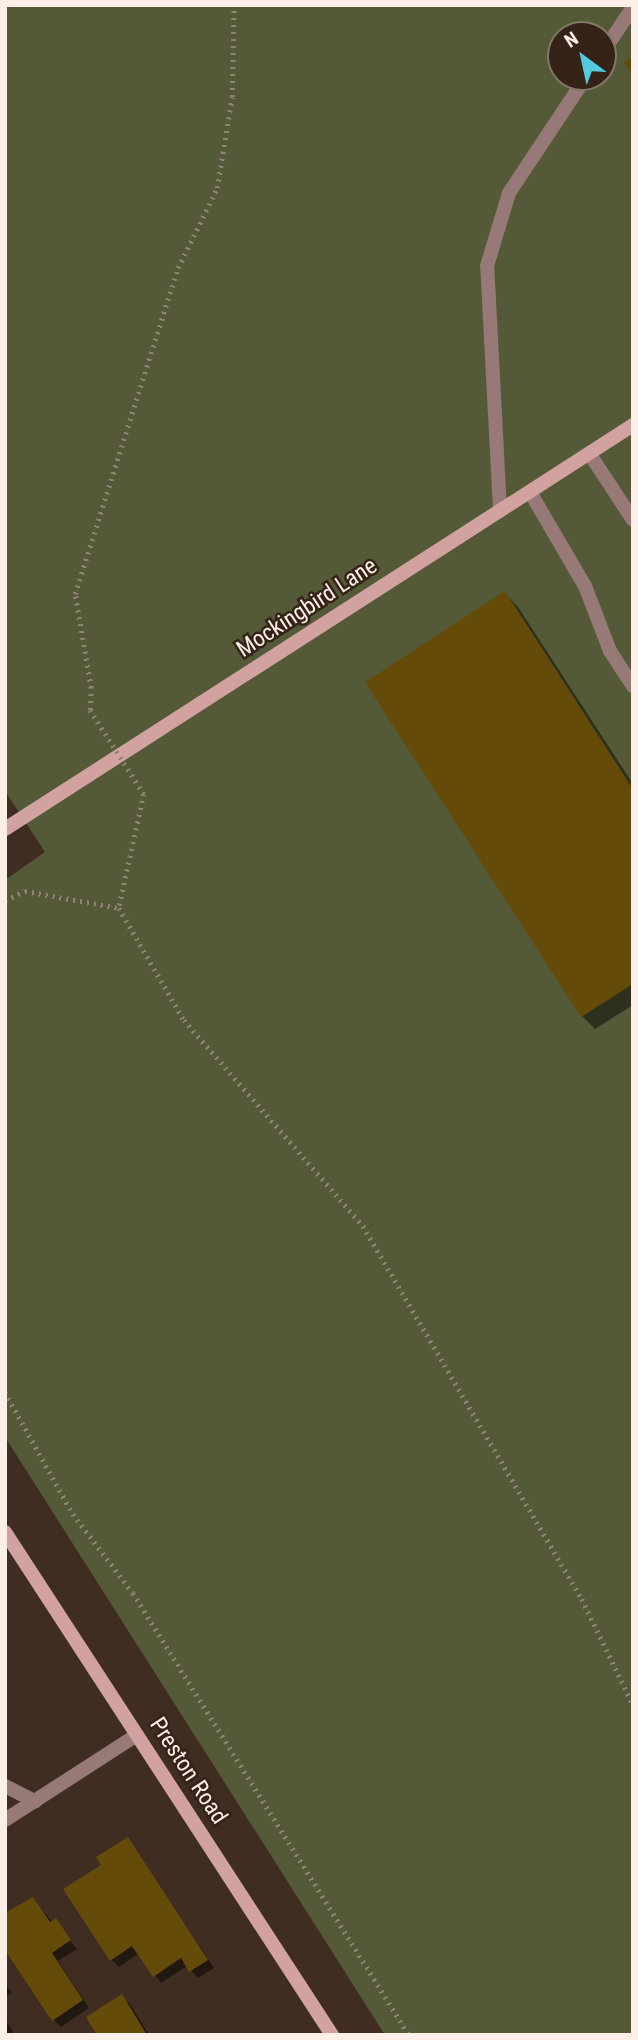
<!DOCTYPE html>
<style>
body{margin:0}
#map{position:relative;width:638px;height:2040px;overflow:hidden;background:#3f2d21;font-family:"Roboto Condensed",sans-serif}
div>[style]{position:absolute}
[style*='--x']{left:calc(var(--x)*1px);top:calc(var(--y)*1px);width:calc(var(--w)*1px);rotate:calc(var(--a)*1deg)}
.green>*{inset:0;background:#545a37}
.shadow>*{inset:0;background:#0007}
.building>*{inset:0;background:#654b09}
.path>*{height:4.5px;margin-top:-2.25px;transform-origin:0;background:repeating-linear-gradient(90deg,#918178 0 2px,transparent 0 7px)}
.lane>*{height:14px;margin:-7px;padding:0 7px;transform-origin:7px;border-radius:7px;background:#977978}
.street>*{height:14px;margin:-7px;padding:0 7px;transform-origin:7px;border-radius:7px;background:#977978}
.secondary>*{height:14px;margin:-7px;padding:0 7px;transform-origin:7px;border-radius:7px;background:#d1a2a0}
.path-bridge>*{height:4.5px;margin-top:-2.25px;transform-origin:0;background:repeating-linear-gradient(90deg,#918178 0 2px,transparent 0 7px)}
span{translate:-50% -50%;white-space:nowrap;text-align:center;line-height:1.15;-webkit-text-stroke:5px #352318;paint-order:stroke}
.street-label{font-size:23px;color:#fcefe8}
.frame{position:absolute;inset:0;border:7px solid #fcefe8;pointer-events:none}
.north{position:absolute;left:547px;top:21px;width:70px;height:70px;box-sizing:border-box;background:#352318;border:2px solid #85756b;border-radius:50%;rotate:327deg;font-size:19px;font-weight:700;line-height:28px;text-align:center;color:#fcefe8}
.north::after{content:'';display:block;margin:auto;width:24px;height:32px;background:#54cade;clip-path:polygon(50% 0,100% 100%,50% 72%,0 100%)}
</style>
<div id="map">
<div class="green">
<div style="clip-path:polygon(evenodd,5px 5px,633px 5px,633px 2035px,385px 2035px,5px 1437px,5px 880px,45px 852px,5px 791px,5px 5px,561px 35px,603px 35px,603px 77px,561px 77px,561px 35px)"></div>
</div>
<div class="shadow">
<div style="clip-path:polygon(505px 593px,518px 607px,633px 784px,633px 1005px,595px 1029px,582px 1016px)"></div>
<div style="clip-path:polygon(127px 1839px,214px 1968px,198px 1978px,187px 1966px,161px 1983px,139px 1953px,119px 1967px,111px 1959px,103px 1865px)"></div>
<div style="clip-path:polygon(33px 1900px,77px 1949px,58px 1961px,89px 2008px,61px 2027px,54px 2020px)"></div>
<div style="clip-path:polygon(5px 1984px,12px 1993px,5px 1997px)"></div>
<div style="clip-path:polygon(122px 1997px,130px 2004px,149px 2035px,99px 2035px)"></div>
<div style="clip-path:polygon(5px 2019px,15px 2035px,5px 2035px)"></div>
</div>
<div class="building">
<div style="clip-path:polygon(633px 56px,633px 76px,624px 62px)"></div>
<div style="clip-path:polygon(505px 591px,633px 789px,633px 984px,581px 1017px,365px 682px)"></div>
<div style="clip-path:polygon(128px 1837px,208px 1960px,189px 1972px,181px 1958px,153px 1977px,132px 1946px,110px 1961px,63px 1889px,101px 1865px,96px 1857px)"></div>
<div style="clip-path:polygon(33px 1897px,50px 1922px,56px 1918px,71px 1940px,52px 1953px,83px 2000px,52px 2021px,5px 1950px,5px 1913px)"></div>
<div style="clip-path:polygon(122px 1994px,147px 2035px,97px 2035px,86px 2017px)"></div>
</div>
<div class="path">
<div style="--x:90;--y:710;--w:22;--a:-87"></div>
<div style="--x:91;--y:688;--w:95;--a:-99.7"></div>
<div style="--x:75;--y:594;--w:342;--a:-72.5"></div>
<div style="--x:178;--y:268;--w:89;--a:-64"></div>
<div style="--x:217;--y:188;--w:92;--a:-80.6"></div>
<div style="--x:232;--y:97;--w:92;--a:-88.8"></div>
<div style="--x:144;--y:794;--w:117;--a:102.4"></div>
<div style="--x:119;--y:908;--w:129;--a:59.9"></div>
<div style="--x:184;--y:1020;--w:273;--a:49"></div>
<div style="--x:363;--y:1226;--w:433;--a:59.6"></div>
<div style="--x:582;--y:1599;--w:118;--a:64.3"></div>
<div style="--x:5;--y:900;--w:22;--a:-24"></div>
<div style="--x:25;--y:891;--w:96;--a:10.3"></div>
<div style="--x:5;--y:1392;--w:140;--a:60.9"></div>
<div style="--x:73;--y:1514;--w:99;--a:52.8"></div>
<div style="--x:133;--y:1593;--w:521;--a:58.02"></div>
</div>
<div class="lane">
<div style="--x:603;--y:52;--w:54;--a:-56.3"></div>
<div style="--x:589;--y:453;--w:80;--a:56.7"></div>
<div style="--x:530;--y:492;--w:109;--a:59.7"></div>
<div style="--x:585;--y:586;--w:70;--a:69"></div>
<div style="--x:610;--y:651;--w:42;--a:56.7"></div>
<div style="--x:500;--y:510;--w:244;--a:-93"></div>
<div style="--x:487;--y:266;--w:76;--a:-73.2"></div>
<div style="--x:509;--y:193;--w:139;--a:-56.4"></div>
<div style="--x:5;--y:1786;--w:34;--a:27"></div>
</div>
<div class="street">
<div style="--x:5;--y:1820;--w:157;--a:-32.8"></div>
</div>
<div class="secondary">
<div style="--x:5;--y:829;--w:747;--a:-32.75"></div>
<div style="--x:5;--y:1532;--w:600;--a:56.97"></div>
</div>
<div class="path-bridge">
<div style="--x:90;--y:710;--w:100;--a:57.3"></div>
</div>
<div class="street-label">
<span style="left:307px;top:608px;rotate:-33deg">Mockingbird Lane</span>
<span style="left:188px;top:1771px;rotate:57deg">Preston Road</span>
</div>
<div class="frame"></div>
<div class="north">N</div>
</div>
